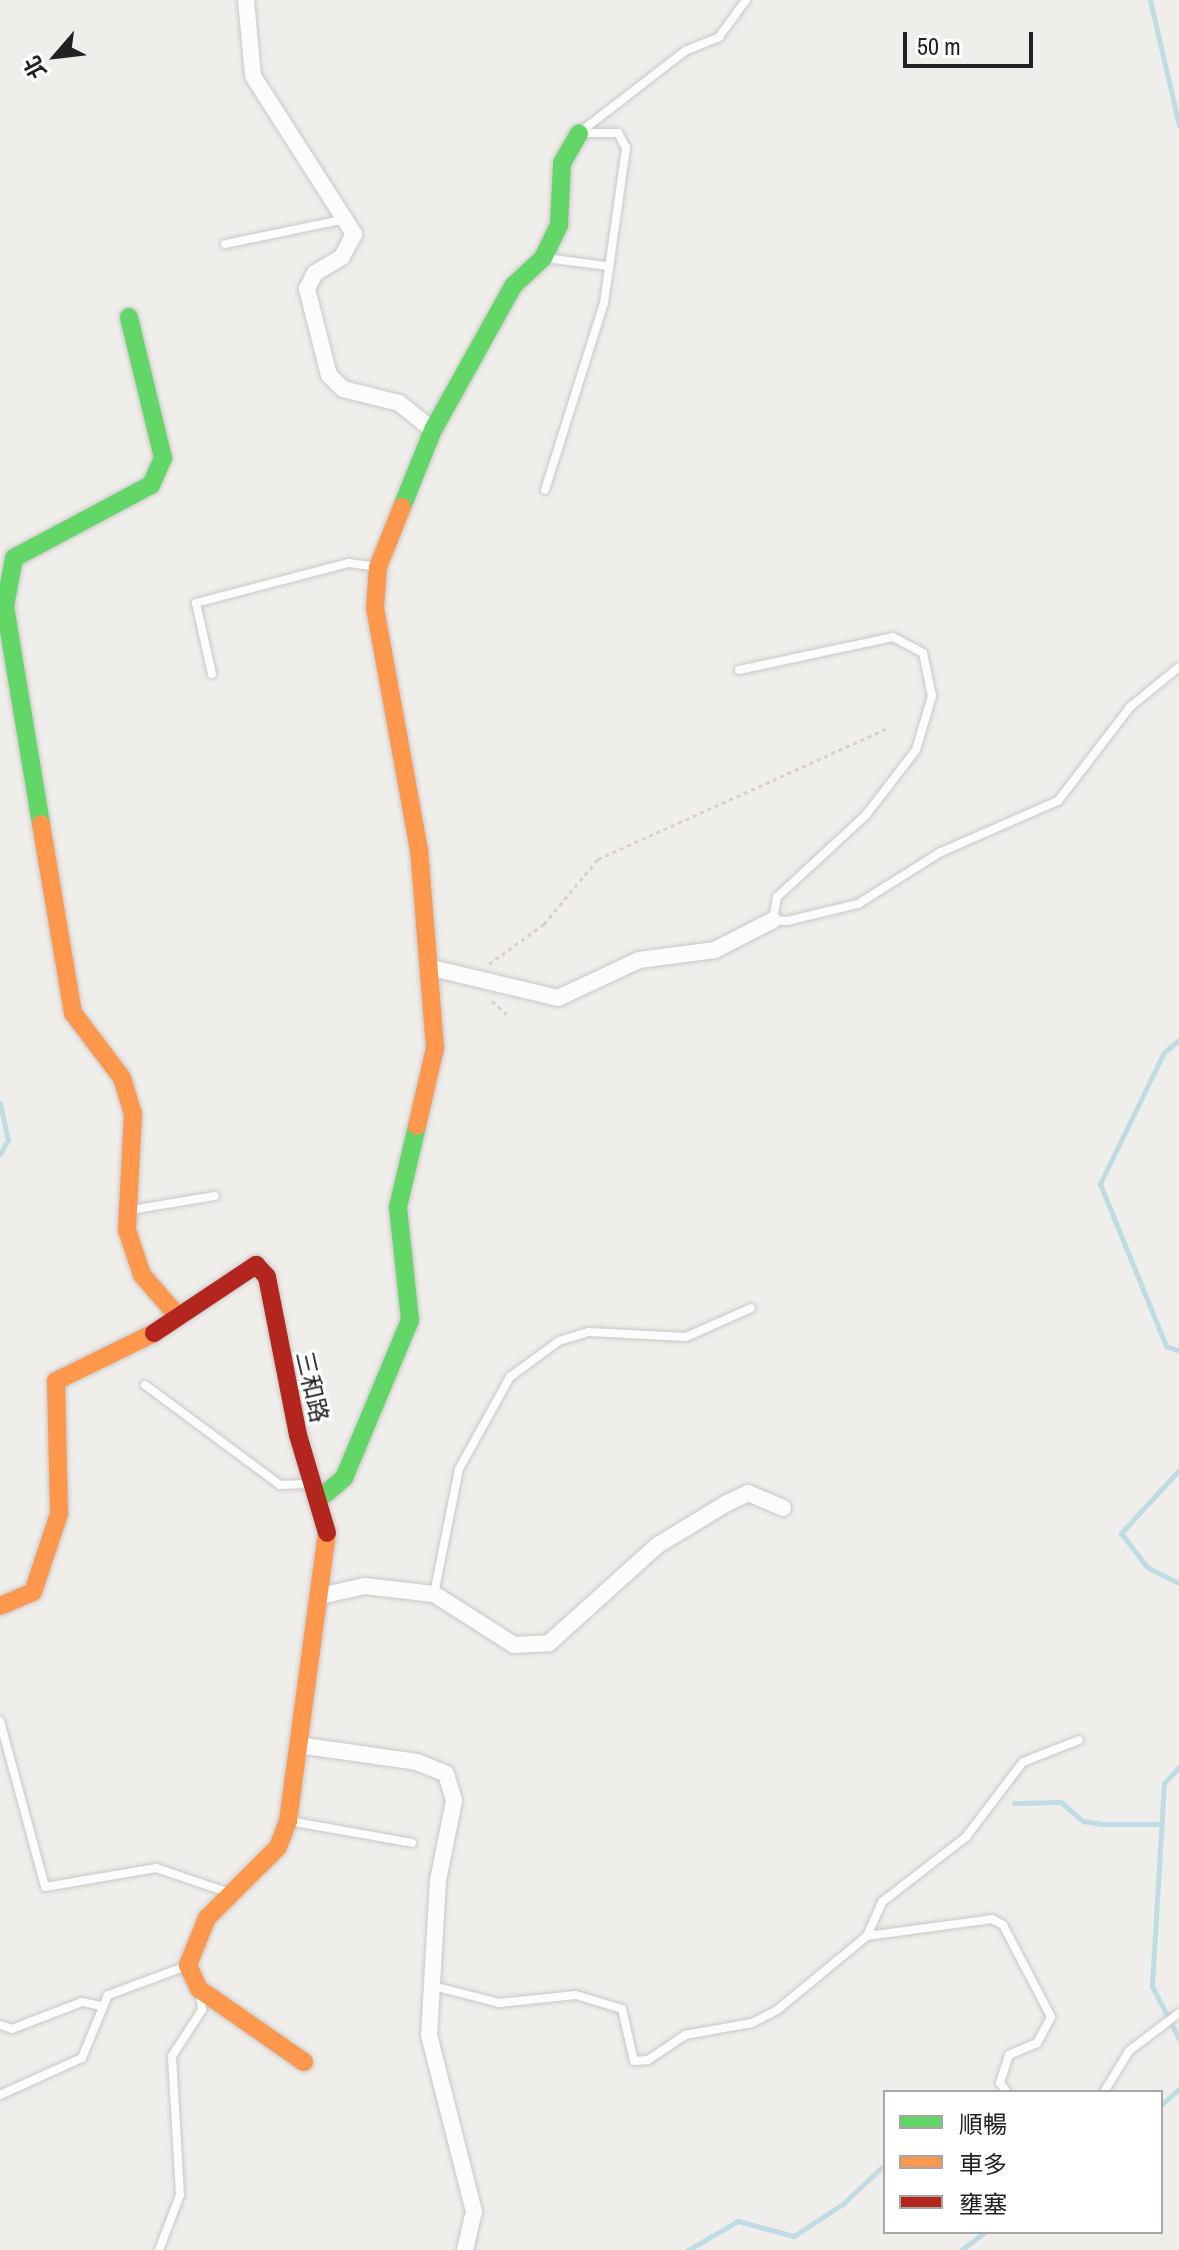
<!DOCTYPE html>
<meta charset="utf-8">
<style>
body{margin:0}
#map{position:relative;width:1179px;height:2250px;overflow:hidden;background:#f0eeeb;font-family:"Archivo Narrow","Noto Sans TC",sans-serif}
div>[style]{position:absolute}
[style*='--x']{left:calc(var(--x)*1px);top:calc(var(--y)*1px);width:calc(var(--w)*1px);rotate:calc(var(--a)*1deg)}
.stream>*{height:5px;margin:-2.5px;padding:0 2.5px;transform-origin:2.5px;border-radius:2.5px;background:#bfdbe3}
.path>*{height:3px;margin-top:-1.5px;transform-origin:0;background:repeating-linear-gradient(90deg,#dccecd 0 4px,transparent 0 8px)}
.roads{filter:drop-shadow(0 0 2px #c9c8c7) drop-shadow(0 0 2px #c9c8c7)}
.lane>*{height:8px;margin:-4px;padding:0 4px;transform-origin:4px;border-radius:4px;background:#fdfcfc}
.street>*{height:16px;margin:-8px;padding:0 8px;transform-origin:8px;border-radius:8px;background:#fdfcfc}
.fast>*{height:18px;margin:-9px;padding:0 9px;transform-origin:9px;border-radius:9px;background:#63d668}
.slow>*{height:18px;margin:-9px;padding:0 9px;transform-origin:9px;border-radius:9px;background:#ff974d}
.jam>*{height:18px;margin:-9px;padding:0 9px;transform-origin:9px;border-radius:9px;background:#b3261e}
span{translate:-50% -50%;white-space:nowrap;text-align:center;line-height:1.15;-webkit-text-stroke:6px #fff;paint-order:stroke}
.street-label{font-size:24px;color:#222}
.legend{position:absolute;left:883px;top:2090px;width:280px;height:144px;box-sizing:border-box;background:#fff;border:2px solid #a7a7a7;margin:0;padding:10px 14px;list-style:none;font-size:24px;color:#222}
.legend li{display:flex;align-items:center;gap:16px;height:40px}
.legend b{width:40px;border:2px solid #a7a7a7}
.north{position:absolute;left:16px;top:16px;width:80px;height:80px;-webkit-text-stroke:6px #fff;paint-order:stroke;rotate:242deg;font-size:22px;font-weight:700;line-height:32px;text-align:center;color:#222}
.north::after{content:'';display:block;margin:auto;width:28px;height:36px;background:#222;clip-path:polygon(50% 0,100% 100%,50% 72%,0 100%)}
.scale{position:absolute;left:903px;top:32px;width:130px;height:36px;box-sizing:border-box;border:4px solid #222;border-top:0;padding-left:10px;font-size:24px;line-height:28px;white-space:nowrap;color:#222;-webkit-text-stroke:6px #fff;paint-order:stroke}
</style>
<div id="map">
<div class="stream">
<div style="--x:1150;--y:0;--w:129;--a:77"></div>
<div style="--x:1179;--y:1040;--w:19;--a:141"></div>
<div style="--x:1164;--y:1052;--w:147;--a:115.9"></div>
<div style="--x:1100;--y:1184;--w:175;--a:67.8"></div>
<div style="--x:1166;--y:1346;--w:14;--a:21"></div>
<div style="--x:0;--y:1103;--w:38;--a:78"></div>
<div style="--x:8;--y:1140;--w:16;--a:120"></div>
<div style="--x:1179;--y:1470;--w:86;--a:132.6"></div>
<div style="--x:1121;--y:1533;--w:43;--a:52.6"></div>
<div style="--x:1147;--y:1567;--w:36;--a:27"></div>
<div style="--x:1179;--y:1767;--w:22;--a:133"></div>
<div style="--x:1164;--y:1783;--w:203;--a:93.4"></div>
<div style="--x:1152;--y:1986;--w:59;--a:63"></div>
<div style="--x:1014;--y:1803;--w:47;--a:-1.2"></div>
<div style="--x:1061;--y:1802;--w:29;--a:41"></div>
<div style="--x:1083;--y:1821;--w:19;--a:9"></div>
<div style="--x:1102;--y:1824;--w:59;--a:0"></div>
<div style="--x:1161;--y:2105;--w:24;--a:-42"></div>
<div style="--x:688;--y:2250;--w:58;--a:-30.1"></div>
<div style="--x:738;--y:2221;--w:58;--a:15"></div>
<div style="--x:794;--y:2236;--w:60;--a:-33.4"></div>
<div style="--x:844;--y:2203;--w:57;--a:-43.6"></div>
<div style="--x:961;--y:2250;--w:30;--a:-37"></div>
</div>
<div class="path">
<div style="--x:489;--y:964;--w:68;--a:-36"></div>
<div style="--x:544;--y:924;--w:85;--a:-50.3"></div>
<div style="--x:598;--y:859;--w:316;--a:-24.3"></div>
<div style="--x:492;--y:1001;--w:24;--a:42"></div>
</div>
<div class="roads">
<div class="lane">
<div style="--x:225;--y:244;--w:124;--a:-11.7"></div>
<div style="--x:545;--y:258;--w:63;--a:7.4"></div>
<div style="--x:545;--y:490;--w:196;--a:-72.5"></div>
<div style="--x:604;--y:303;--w:157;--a:-81.9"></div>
<div style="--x:626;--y:148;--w:17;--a:-118"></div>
<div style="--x:618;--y:133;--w:39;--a:180"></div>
<div style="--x:579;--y:133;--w:134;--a:-37.7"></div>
<div style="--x:685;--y:51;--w:37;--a:-22"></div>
<div style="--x:719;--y:37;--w:46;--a:-53.9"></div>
<div style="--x:739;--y:670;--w:157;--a:-12.1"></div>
<div style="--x:893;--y:637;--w:34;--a:28"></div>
<div style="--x:923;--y:653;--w:44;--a:78.2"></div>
<div style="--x:932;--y:696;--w:56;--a:106.5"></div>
<div style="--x:916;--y:750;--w:82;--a:127.6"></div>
<div style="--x:866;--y:815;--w:121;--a:137.3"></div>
<div style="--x:777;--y:897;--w:23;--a:100"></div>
<div style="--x:773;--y:920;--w:14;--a:4"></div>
<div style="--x:787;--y:921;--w:73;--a:-13.5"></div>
<div style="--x:858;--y:904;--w:98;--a:-32.1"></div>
<div style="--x:941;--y:852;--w:128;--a:-23.6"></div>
<div style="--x:1058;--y:801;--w:118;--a:-52.5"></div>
<div style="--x:1130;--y:707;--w:63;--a:-39.2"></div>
<div style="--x:212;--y:674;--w:73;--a:-102.7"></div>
<div style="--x:196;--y:603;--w:158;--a:-14.7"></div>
<div style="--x:349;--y:563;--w:28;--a:8"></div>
<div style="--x:131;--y:1210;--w:85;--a:-9.5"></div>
<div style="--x:145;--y:1385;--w:168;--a:36.5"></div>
<div style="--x:280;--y:1485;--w:34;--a:-2"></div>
<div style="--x:434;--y:1594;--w:127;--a:-78.7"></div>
<div style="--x:459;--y:1469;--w:105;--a:-61"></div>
<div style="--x:510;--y:1377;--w:61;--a:-36.3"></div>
<div style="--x:559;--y:1341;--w:31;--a:-17"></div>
<div style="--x:589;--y:1332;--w:97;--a:3"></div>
<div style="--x:686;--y:1337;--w:71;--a:-24"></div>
<div style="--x:0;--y:1721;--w:172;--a:74.8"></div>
<div style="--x:45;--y:1887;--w:113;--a:-9.7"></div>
<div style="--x:156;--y:1868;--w:75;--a:18.7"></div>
<div style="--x:289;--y:1821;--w:125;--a:10.1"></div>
<div style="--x:867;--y:1936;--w:37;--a:-66"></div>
<div style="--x:882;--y:1902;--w:106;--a:-37.7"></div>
<div style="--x:966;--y:1837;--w:94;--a:-52.8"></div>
<div style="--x:1023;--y:1762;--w:60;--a:-21.4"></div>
<div style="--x:433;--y:1986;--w:68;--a:14.4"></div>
<div style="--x:499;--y:2003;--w:77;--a:-5.9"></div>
<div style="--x:576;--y:1995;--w:48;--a:16.9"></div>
<div style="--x:622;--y:2009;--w:53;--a:77"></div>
<div style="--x:634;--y:2061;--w:14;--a:-4"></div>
<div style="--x:648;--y:2060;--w:45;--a:-34"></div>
<div style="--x:685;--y:2035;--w:68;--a:-10.2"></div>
<div style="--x:752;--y:2023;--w:28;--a:-27"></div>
<div style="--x:777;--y:2010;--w:117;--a:-39.4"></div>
<div style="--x:867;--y:1936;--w:126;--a:-7.7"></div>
<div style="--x:992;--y:1919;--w:13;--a:29"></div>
<div style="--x:1003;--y:1925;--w:104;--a:62.4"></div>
<div style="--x:1051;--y:2017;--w:30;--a:118"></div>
<div style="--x:1037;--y:2043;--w:30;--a:157"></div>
<div style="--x:1009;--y:2055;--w:29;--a:108"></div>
<div style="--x:1000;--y:2083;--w:11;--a:52"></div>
<div style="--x:0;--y:2025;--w:13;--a:18"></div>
<div style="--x:12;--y:2029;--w:75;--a:-21.1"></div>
<div style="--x:82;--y:2002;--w:19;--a:12"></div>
<div style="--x:1104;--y:2092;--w:48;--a:-58.6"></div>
<div style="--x:1129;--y:2051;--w:63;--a:-37.2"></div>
<div style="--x:0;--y:2095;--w:90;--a:-24.3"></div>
<div style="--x:82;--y:2058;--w:68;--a:-67.6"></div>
<div style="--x:108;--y:1995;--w:84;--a:-20.2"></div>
<div style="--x:159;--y:2250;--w:59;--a:-69.1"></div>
<div style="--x:180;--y:2195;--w:139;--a:-93.3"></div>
<div style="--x:172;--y:2056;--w:55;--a:-56.9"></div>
<div style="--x:202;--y:2010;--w:12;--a:-95"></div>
</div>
<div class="street">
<div style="--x:246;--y:0;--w:76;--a:84.7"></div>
<div style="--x:253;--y:76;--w:188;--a:57.4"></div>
<div style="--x:354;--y:234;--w:26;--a:118"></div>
<div style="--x:342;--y:257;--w:31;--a:149"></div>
<div style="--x:315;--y:273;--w:18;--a:117"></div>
<div style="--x:307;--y:289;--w:89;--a:75.7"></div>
<div style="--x:329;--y:375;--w:20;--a:45"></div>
<div style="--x:343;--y:389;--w:58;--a:14"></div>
<div style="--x:399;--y:403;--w:43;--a:38.5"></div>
<div style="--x:428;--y:967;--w:134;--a:13.4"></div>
<div style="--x:558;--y:998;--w:89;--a:-25.1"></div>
<div style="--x:639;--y:960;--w:77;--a:-7.5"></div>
<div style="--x:715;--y:950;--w:65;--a:-27.3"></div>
<div style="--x:320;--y:1596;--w:46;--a:-12.5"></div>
<div style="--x:365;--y:1586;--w:69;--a:6.6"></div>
<div style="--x:434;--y:1594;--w:95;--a:32.5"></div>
<div style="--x:514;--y:1645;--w:35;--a:-3"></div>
<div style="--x:549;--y:1643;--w:147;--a:-42"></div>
<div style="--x:658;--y:1545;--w:81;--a:-31.3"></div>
<div style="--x:727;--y:1503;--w:23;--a:-25"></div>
<div style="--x:748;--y:1493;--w:38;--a:23"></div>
<div style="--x:298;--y:1745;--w:120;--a:8.1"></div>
<div style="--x:417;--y:1762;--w:31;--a:22"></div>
<div style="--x:446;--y:1774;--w:28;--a:73"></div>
<div style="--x:454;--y:1801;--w:81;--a:101.4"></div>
<div style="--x:438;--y:1880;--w:155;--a:93.3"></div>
<div style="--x:429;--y:2035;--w:182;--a:75.7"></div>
<div style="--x:474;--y:2211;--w:40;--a:103"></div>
</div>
<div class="fast">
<div style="--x:402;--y:507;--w:83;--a:-68.1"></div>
<div style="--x:433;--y:430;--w:165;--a:-60.9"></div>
<div style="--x:513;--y:286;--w:41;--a:-43"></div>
<div style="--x:543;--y:258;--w:37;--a:-64"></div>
<div style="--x:559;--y:225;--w:62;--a:-87.2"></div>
<div style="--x:562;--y:163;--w:34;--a:-60"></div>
<div style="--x:41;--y:824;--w:221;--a:-99.4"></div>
<div style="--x:5;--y:606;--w:49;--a:-79.4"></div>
<div style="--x:14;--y:558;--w:155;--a:-28.1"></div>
<div style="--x:151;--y:485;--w:30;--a:-66"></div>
<div style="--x:163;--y:458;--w:145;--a:-103.6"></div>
<div style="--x:325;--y:1494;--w:25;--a:-40"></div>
<div style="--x:344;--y:1478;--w:171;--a:-67.3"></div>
<div style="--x:410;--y:1320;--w:114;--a:-96.1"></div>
<div style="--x:398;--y:1207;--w:83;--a:-76.8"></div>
</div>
<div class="slow">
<div style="--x:402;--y:507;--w:65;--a:111.8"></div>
<div style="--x:378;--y:567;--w:41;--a:94.2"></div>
<div style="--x:375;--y:608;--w:245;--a:79.7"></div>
<div style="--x:419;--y:849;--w:200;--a:85.4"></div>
<div style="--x:435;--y:1048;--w:80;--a:103"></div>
<div style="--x:41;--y:824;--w:192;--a:80.4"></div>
<div style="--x:73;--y:1013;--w:81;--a:53"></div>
<div style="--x:122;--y:1078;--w:38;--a:73"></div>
<div style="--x:133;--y:1114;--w:116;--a:93"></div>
<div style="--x:127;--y:1230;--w:47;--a:71.6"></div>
<div style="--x:142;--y:1275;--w:50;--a:49"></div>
<div style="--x:0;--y:1606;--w:36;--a:-23"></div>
<div style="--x:33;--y:1592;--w:82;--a:-71.6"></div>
<div style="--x:59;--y:1514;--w:133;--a:-91.3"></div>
<div style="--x:56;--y:1381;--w:109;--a:-26.1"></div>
<div style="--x:304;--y:2062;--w:128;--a:-145.2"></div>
<div style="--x:199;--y:1989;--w:26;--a:-115"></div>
<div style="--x:188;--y:1965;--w:51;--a:-68"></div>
<div style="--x:207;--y:1918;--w:100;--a:-45"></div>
<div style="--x:278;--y:1847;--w:28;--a:-69"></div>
<div style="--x:288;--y:1821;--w:291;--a:-82.3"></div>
</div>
<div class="jam">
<div style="--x:154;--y:1333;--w:123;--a:-33.7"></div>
<div style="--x:256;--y:1265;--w:16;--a:47"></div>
<div style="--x:267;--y:1277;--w:161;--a:78.9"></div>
<div style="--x:298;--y:1435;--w:102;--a:73.5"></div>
</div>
</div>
<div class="street-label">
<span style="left:312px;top:1387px;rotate:77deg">三和路</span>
</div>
<ul class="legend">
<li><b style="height:10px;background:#63d668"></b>順暢</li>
<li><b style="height:10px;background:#ff974d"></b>車多</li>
<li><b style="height:10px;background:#b3261e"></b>壅塞</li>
</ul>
<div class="north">北</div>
<div class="scale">50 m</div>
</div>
